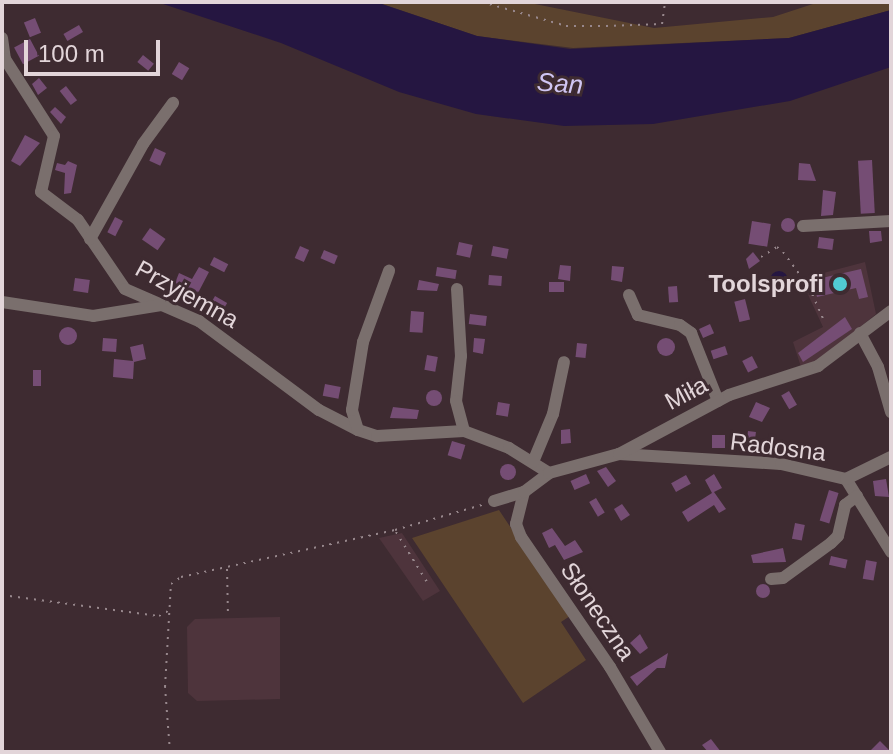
<!DOCTYPE html>
<meta charset="utf-8">
<style>
body{margin:0}
#map{position:relative;width:893px;height:754px;overflow:hidden;background:#3e2b31;font-family:Helvetica,sans-serif}
div>[style]{position:absolute}
[style*='--x']{left:calc(var(--x)*1px);top:calc(var(--y)*1px);width:calc(var(--w)*1px);rotate:calc(var(--a)*1deg)}
.built>*{inset:0;background:#4e343c}
.green>*{inset:0;background:#5b432e}
.water>*{inset:0;background:#251641}
.round{border-radius:50%}
.building>*{inset:0;background:#754d74;transform-origin:0 0}
.path>*{height:2px;margin-top:-1px;transform-origin:0;background:repeating-linear-gradient(90deg,#97878c 0 2px,transparent 0 8px)}
.minor>*{height:12px;margin:-6px;padding:0 6px;transform-origin:6px;border-radius:6px;background:#7a6f6d}
.dots>*{width:22px;height:22px;translate:-50% -50%;box-sizing:border-box;border:4px solid #3e2b31;border-radius:50%}
span{translate:-50% -50%;white-space:nowrap;text-align:center;line-height:1.15;-webkit-text-stroke:6px #3e2b31;paint-order:stroke}
.poi-label{font-size:24px;color:#e2d5d9;font-weight:700}
.right{translate:-100% -50%;text-align:right}
.street-label{font-size:24px;color:#e2d5d9}
.water-label{font-size:26px;color:#d0c5f3;font-style:italic}
.frame{position:absolute;inset:0;border:4px solid #e2d5d9;pointer-events:none}
.scale{position:absolute;left:24px;top:40px;width:136px;height:36px;box-sizing:border-box;border:4px solid #e2d5d9;border-top:0;padding-left:10px;font-size:24px;line-height:28px;white-space:nowrap;color:#e2d5d9;-webkit-text-stroke:6px #3e2b31;paint-order:stroke}
</style>
<div id="map">
<div class="built">
<div style="clip-path:polygon(865px 262px,876px 314px,822px 358px,801px 367px,793px 342px,823px 327px,804px 286px,812px 276px)"></div>
<div style="clip-path:polygon(402px 533px,440px 591px,423px 601px,379px 538px)"></div>
<div style="clip-path:polygon(280px 617px,280px 699px,197px 701px,188px 693px,187px 627px,195px 619px)"></div>
</div>
<div class="green">
<div style="clip-path:polygon(376px 2px,525px 2px,654px 28px,773px 17px,819px 2px,891px 2px,891px 10px,789px 38px,573px 48px,477px 36px)"></div>
<div style="clip-path:polygon(499px 510px,570px 616px,561px 622px,586px 660px,523px 703px,412px 538px)"></div>
</div>
<div class="water">
<div style="clip-path:polygon(157px 2px,376px 2px,477px 36px,570px 49px,789px 38px,891px 10px,891px 67px,790px 101px,653px 124px,564px 126px,476px 114px,399px 92px,281px 43px)"></div>
<div class="round" style="left:770px;top:271px;width:18px;height:18px"></div>
</div>
<div class="building">
<div style="left:35px;top:18px;width:16px;height:12px;rotate:68deg"></div>
<div style="left:79px;top:25px;width:8px;height:18px;rotate:60deg"></div>
<div style="left:30px;top:39px;width:19px;height:18px;rotate:62deg"></div>
<div style="left:143px;top:55px;width:14px;height:9px;rotate:39deg"></div>
<div style="left:179px;top:62px;width:12px;height:14px;rotate:31deg"></div>
<div style="clip-path:polygon(39px 78px,47px 88px,38px 95px,32px 84px)"></div>
<div style="left:66px;top:86px;width:18px;height:8px;rotate:52deg"></div>
<div style="clip-path:polygon(55px 107px,66px 117px,61px 124px,50px 112px)"></div>
<div style="clip-path:polygon(25px 135px,40px 143px,20px 166px,11px 161px)"></div>
<div style="left:155px;top:148px;width:12px;height:14px;rotate:24deg"></div>
<div style="left:872px;top:160px;width:53px;height:14px;rotate:87deg"></div>
<div style="clip-path:polygon(68px 161px,77px 165px,71px 193px,64px 194px,65px 173px,55px 170px,57px 163px,65px 165px)"></div>
<div style="clip-path:polygon(799px 163px,810px 164px,816px 181px,798px 180px)"></div>
<div style="clip-path:polygon(823px 190px,836px 192px,833px 215px,821px 216px)"></div>
<div style="left:115px;top:217px;width:9px;height:17px;rotate:27deg"></div>
<div class="round" style="left:781px;top:218px;width:14px;height:14px"></div>
<div style="left:752px;top:221px;width:19px;height:23px;rotate:9deg"></div>
<div style="left:150px;top:228px;width:19px;height:14px;rotate:35deg"></div>
<div style="clip-path:polygon(869px 231px,881px 231px,882px 241px,870px 243px)"></div>
<div style="left:819px;top:237px;width:15px;height:11px;rotate:8deg"></div>
<div style="left:459px;top:242px;width:14px;height:13px;rotate:12deg"></div>
<div style="left:300px;top:246px;width:10px;height:13px;rotate:24deg"></div>
<div style="left:493px;top:246px;width:16px;height:10px;rotate:11deg"></div>
<div style="left:324px;top:250px;width:15px;height:9px;rotate:23deg"></div>
<div style="clip-path:polygon(753px 252px,760px 261px,749px 269px,746px 259px)"></div>
<div style="left:214px;top:257px;width:16px;height:9px;rotate:27deg"></div>
<div style="clip-path:polygon(560px 265px,571px 266px,570px 281px,558px 279px)"></div>
<div style="clip-path:polygon(612px 266px,624px 267px,622px 282px,611px 280px)"></div>
<div style="clip-path:polygon(199px 267px,209px 272px,198px 293px,175px 283px,179px 273px,192px 279px)"></div>
<div style="left:437px;top:267px;width:20px;height:9px;rotate:9deg"></div>
<div style="clip-path:polygon(861px 269px,868px 297px,859px 299px,856px 288px,817px 297px,813px 280px)"></div>
<div style="left:489px;top:275px;width:13px;height:10px;rotate:4deg"></div>
<div style="left:75px;top:278px;width:15px;height:13px;rotate:8deg"></div>
<div style="clip-path:polygon(419px 280px,439px 284px,437px 291px,417px 290px)"></div>
<div style="left:549px;top:282px;width:15px;height:10px"></div>
<div style="left:677px;top:286px;width:16px;height:9px;rotate:86deg"></div>
<div style="left:215px;top:296px;width:14px;height:15px;rotate:30deg"></div>
<div style="left:745px;top:299px;width:21px;height:11px;rotate:76deg"></div>
<div style="left:411px;top:311px;width:13px;height:21px;rotate:4deg"></div>
<div style="left:470px;top:314px;width:17px;height:10px;rotate:7deg"></div>
<div style="clip-path:polygon(845px 317px,852px 329px,803px 362px,798px 353px)"></div>
<div style="left:710px;top:324px;width:10px;height:12px;rotate:66deg"></div>
<div class="round" style="left:59px;top:327px;width:18px;height:18px"></div>
<div style="left:103px;top:338px;width:14px;height:13px;rotate:4deg"></div>
<div style="clip-path:polygon(474px 338px,485px 339px,483px 354px,473px 352px)"></div>
<div class="round" style="left:657px;top:338px;width:18px;height:18px"></div>
<div style="left:577px;top:343px;width:10px;height:14px;rotate:6deg"></div>
<div style="clip-path:polygon(143px 344px,146px 359px,134px 362px,133px 379px,113px 377px,114px 359px,133px 361px,130px 347px)"></div>
<div style="left:725px;top:346px;width:9px;height:15px;rotate:72deg"></div>
<div style="left:427px;top:355px;width:11px;height:15px;rotate:10deg"></div>
<div style="left:752px;top:356px;width:13px;height:11px;rotate:63deg"></div>
<div style="left:33px;top:370px;width:8px;height:16px"></div>
<div style="left:689px;top:381px;width:9px;height:19px;rotate:13deg"></div>
<div style="left:325px;top:384px;width:16px;height:12px;rotate:11deg"></div>
<div class="round" style="left:426px;top:390px;width:16px;height:16px"></div>
<div style="left:789px;top:391px;width:16px;height:9px;rotate:60deg"></div>
<div style="left:498px;top:402px;width:12px;height:13px;rotate:9deg"></div>
<div style="clip-path:polygon(756px 402px,770px 408px,762px 422px,749px 417px)"></div>
<div style="clip-path:polygon(393px 407px,419px 410px,417px 419px,390px 418px)"></div>
<div style="clip-path:polygon(570px 429px,571px 443px,561px 444px,561px 430px)"></div>
<div style="left:748px;top:431px;width:8px;height:15px;rotate:7deg"></div>
<div style="left:712px;top:435px;width:13px;height:13px"></div>
<div style="left:452px;top:441px;width:14px;height:15px;rotate:17deg"></div>
<div class="round" style="left:500px;top:464px;width:16px;height:16px"></div>
<div style="clip-path:polygon(606px 467px,616px 481px,608px 487px,597px 471px)"></div>
<div style="left:586px;top:474px;width:10px;height:17px;rotate:66deg"></div>
<div style="clip-path:polygon(714px 474px,722px 488px,714px 492px,726px 509px,719px 513px,714px 505px,688px 522px,682px 512px,712px 493px,705px 480px)"></div>
<div style="left:686px;top:475px;width:10px;height:17px;rotate:61deg"></div>
<div style="clip-path:polygon(886px 479px,889px 497px,875px 496px,873px 481px)"></div>
<div style="left:829px;top:490px;width:10px;height:32px;rotate:17deg"></div>
<div style="left:596px;top:498px;width:17px;height:8px;rotate:59deg"></div>
<div style="clip-path:polygon(622px 504px,630px 515px,621px 521px,614px 509px)"></div>
<div style="left:795px;top:523px;width:10px;height:16px;rotate:11deg"></div>
<div style="clip-path:polygon(552px 528px,565px 546px,575px 540px,583px 552px,564px 560px,555px 545px,549px 548px,542px 533px)"></div>
<div style="clip-path:polygon(783px 548px,786px 562px,753px 563px,751px 555px)"></div>
<div style="left:831px;top:556px;width:17px;height:9px;rotate:13deg"></div>
<div style="left:866px;top:560px;width:11px;height:19px;rotate:10deg"></div>
<div class="round" style="left:756px;top:584px;width:14px;height:14px"></div>
<div style="clip-path:polygon(640px 634px,648px 648px,640px 654px,630px 643px)"></div>
<div style="clip-path:polygon(668px 653px,665px 668px,657px 668px,637px 686px,630px 677px)"></div>
<div style="clip-path:polygon(711px 739px,721px 752px,708px 752px,702px 745px)"></div>
<div style="clip-path:polygon(880px 741px,891px 752px,869px 752px)"></div>
</div>
<div class="path">
<div style="--x:482;--y:2;--w:87;--a:15.9"></div>
<div style="--x:566;--y:26;--w:40;--a:0"></div>
<div style="--x:606;--y:26;--w:56;--a:-2"></div>
<div style="--x:662;--y:24;--w:22;--a:-82"></div>
<div style="--x:761;--y:257;--w:19;--a:-32"></div>
<div style="--x:777;--y:247;--w:8;--a:40"></div>
<div style="--x:783;--y:252;--w:44;--a:53.4"></div>
<div style="--x:809;--y:287;--w:34;--a:66"></div>
<div style="--x:396;--y:532;--w:59;--a:58.2"></div>
<div style="--x:227;--y:569;--w:48;--a:88.8"></div>
<div style="--x:2;--y:595;--w:158;--a:7.6"></div>
<div style="--x:159;--y:616;--w:10;--a:-29"></div>
<div style="--x:170;--y:752;--w:65;--a:-94.4"></div>
<div style="--x:165;--y:687;--w:103;--a:-86.7"></div>
<div style="--x:171;--y:584;--w:12;--a:-35"></div>
<div style="--x:181;--y:577;--w:219;--a:-12.4"></div>
<div style="--x:395;--y:530;--w:94;--a:-16.1"></div>
</div>
<div class="minor">
<div style="--x:2;--y:38;--w:21;--a:82"></div>
<div style="--x:5;--y:59;--w:91;--a:57.5"></div>
<div style="--x:54;--y:136;--w:57;--a:103.1"></div>
<div style="--x:41;--y:192;--w:46;--a:37.1"></div>
<div style="--x:78;--y:220;--w:83;--a:55.7"></div>
<div style="--x:125;--y:289;--w:81;--a:23.4"></div>
<div style="--x:199;--y:321;--w:149;--a:36.6"></div>
<div style="--x:319;--y:410;--w:44;--a:27.1"></div>
<div style="--x:358;--y:430;--w:20;--a:18"></div>
<div style="--x:377;--y:436;--w:87;--a:-3.3"></div>
<div style="--x:464;--y:431;--w:48;--a:20.7"></div>
<div style="--x:509;--y:448;--w:47;--a:32"></div>
<div style="--x:803;--y:226;--w:88;--a:-3.3"></div>
<div style="--x:90;--y:239;--w:109;--a:-60.8"></div>
<div style="--x:143;--y:144;--w:51;--a:-53.8"></div>
<div style="--x:457;--y:289;--w:67;--a:86.6"></div>
<div style="--x:461;--y:356;--w:45;--a:96.3"></div>
<div style="--x:456;--y:401;--w:31;--a:75"></div>
<div style="--x:629;--y:295;--w:22;--a:66"></div>
<div style="--x:638;--y:315;--w:43;--a:13.4"></div>
<div style="--x:680;--y:325;--w:14;--a:36"></div>
<div style="--x:691;--y:333;--w:73;--a:68.3"></div>
<div style="--x:2;--y:302;--w:92;--a:8.7"></div>
<div style="--x:93;--y:316;--w:69;--a:-9.2"></div>
<div style="--x:860;--y:333;--w:38;--a:62"></div>
<div style="--x:878;--y:367;--w:47;--a:73.9"></div>
<div style="--x:358;--y:430;--w:21;--a:-107"></div>
<div style="--x:352;--y:410;--w:69;--a:-80.8"></div>
<div style="--x:363;--y:342;--w:76;--a:-69.9"></div>
<div style="--x:619;--y:454;--w:162;--a:3.5"></div>
<div style="--x:781;--y:464;--w:67;--a:13"></div>
<div style="--x:846;--y:479;--w:86;--a:58.3"></div>
<div style="--x:533;--y:462;--w:52;--a:-67.4"></div>
<div style="--x:553;--y:414;--w:53;--a:-78.1"></div>
<div style="--x:846;--y:479;--w:50;--a:-26.1"></div>
<div style="--x:524;--y:492;--w:33;--a:104"></div>
<div style="--x:516;--y:524;--w:14;--a:69"></div>
<div style="--x:521;--y:537;--w:158;--a:55.6"></div>
<div style="--x:610;--y:667;--w:99;--a:59.5"></div>
<div style="--x:494;--y:501;--w:31;--a:-17"></div>
<div style="--x:524;--y:492;--w:31;--a:-37"></div>
<div style="--x:549;--y:473;--w:73;--a:-15.2"></div>
<div style="--x:619;--y:454;--w:125;--a:-28.2"></div>
<div style="--x:729;--y:395;--w:94;--a:-18"></div>
<div style="--x:818;--y:366;--w:91;--a:-37"></div>
<div style="--x:771;--y:579;--w:12;--a:-5"></div>
<div style="--x:783;--y:578;--w:59;--a:-36.1"></div>
<div style="--x:831;--y:543;--w:10;--a:-45"></div>
<div style="--x:838;--y:536;--w:32;--a:-77"></div>
<div style="--x:845;--y:505;--w:15;--a:-37"></div>
</div>
<div class="dots">
<div style="left:840px;top:284px;background:#51ccd3"></div>
</div>
<div class="poi-label">
<span class="right" style="left:824px;top:284px">Toolsprofi</span>
</div>
<div class="street-label">
<span style="left:187px;top:294px;rotate:29deg">Przyjemna</span>
<span style="left:686px;top:393px;rotate:-28deg">Miła</span>
<span style="left:778px;top:447px;rotate:7deg">Radosna</span>
<span style="left:598px;top:611px;rotate:56deg">Słoneczna</span>
</div>
<div class="water-label">
<span style="left:560px;top:84px;rotate:4deg">San</span>
</div>
<div class="frame"></div>
<div class="scale">100 m</div>
</div>
